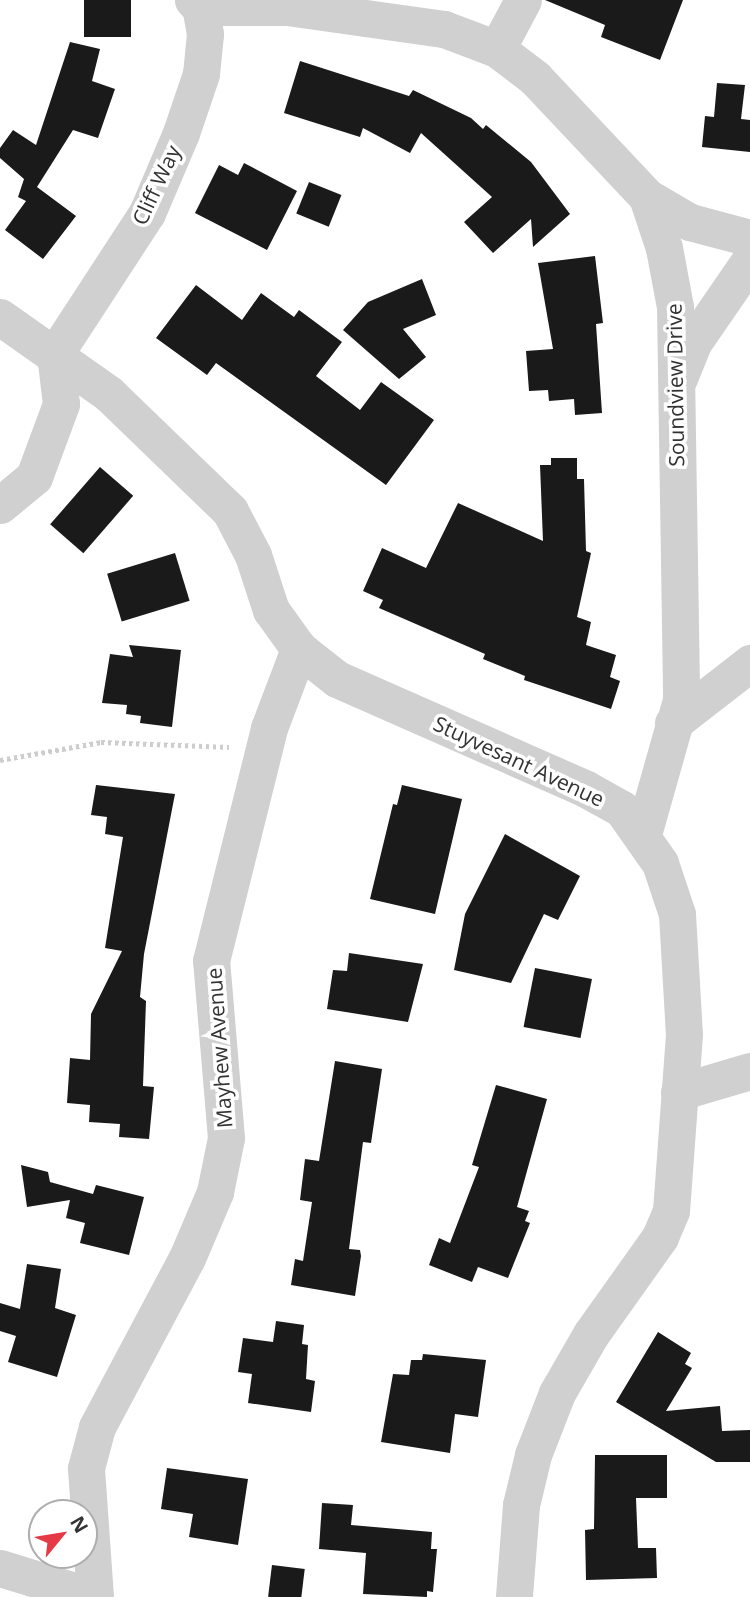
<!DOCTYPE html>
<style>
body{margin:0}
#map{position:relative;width:750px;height:1597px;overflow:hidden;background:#fff;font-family:"Open Sans",sans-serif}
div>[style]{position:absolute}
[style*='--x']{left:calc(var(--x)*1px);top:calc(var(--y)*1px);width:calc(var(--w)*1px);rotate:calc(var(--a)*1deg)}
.building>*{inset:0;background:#1a1a1a;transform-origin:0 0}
.path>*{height:4.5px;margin-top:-2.25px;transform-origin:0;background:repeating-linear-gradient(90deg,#cdcdcd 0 3.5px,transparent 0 7px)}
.minor>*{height:37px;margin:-18.5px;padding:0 18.5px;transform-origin:18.5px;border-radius:18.5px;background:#d0d0d0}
span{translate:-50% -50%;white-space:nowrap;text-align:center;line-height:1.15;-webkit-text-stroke:7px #fff;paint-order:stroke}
.street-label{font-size:21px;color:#333}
.north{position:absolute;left:28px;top:1499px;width:70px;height:70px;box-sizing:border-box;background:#fff;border:2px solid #adadad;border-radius:50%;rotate:60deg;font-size:19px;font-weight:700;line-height:28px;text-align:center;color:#333}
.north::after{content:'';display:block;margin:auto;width:24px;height:32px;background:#e63946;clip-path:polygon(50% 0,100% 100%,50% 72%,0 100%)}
</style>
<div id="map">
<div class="building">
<div style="left:84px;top:0;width:47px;height:37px"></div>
<div style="clip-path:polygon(545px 0,683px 0,660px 60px,601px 37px,605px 25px)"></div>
<div style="clip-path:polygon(70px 42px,100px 49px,92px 81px,115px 89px,98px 138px,73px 130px,37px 187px,76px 216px,43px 259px,5px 230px,26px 201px,18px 197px,24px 179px,0 158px,0 148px,13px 130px,36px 145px)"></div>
<div style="clip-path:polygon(300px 61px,409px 96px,413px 90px,471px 118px,483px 129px,486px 125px,531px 162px,570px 214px,533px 247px,531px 219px,493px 253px,464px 222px,492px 197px,421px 133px,410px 153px,363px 128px,360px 137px,284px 113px)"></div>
<div style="clip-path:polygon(717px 83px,745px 85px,741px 119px,750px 120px,750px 152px,702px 147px,705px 116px,714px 117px)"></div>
<div style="clip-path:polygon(244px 163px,297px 191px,267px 250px,195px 213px,219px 165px,238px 175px)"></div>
<div style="left:309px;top:182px;width:35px;height:34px;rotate:22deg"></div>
<div style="clip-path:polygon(595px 256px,603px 323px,596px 324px,602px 413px,575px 415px,574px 399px,549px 401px,548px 390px,529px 391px,526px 351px,553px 349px,538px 263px)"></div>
<div style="clip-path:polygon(422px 279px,436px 315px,403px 329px,426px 357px,399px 379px,343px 330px,368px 302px)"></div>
<div style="clip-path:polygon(196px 285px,242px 320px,261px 293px,294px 317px,299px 310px,342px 342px,316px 376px,360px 410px,381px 382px,434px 420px,386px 485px,216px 363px,207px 375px,156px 338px)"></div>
<div style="clip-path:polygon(551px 458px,577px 458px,577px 479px,584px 479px,586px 551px,591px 553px,577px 617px,591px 622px,586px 645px,616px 655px,610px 677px,620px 681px,611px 709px,524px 680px,525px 676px,483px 659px,485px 654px,379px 608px,383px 600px,363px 591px,382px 548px,426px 568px,458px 503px,543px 541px,540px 465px,551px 465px)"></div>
<div style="left:100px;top:467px;width:44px;height:76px;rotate:41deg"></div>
<div style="left:175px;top:553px;width:50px;height:71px;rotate:73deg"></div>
<div style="clip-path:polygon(129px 645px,181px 650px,172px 727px,140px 723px,141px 716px,126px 714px,127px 705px,102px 703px,110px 654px,133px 657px)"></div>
<div style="clip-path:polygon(96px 785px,175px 794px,144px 954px,140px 997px,146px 1001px,143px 1086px,154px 1087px,149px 1139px,119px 1137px,120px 1124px,89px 1122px,90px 1105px,67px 1103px,70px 1058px,90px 1060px,91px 1014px,122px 951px,105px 948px,123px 837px,105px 834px,107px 817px,91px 815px)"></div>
<div style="clip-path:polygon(402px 785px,462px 799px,435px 914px,370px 899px,393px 804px,397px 805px)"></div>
<div style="clip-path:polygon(505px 834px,580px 876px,558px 920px,544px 914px,511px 983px,454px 970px,465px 914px)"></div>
<div style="clip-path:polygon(349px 953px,423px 964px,408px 1022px,327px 1009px,333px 970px,347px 971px)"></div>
<div style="left:535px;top:968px;width:58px;height:60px;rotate:11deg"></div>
<div style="clip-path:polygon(335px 1061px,382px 1069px,371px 1143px,363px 1142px,349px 1249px,360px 1250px,361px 1256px,355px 1296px,291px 1285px,295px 1259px,303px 1261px,312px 1202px,300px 1200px,305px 1159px,319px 1161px)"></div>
<div style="clip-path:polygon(496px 1085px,547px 1099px,517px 1207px,529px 1211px,525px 1221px,530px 1223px,508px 1278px,478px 1267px,472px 1282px,429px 1265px,439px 1238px,450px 1243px,479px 1167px,472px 1165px)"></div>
<div style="clip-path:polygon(21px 1165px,48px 1172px,50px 1182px,93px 1194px,96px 1185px,144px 1197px,129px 1255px,80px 1243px,85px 1223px,66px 1218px,70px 1200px,27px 1207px)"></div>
<div style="clip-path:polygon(27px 1264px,61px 1269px,55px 1308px,76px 1315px,57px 1377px,8px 1362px,16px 1336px,0 1331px,0 1303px,20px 1309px)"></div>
<div style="clip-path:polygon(276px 1321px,304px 1325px,302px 1344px,308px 1345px,306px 1379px,315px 1381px,311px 1412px,248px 1403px,252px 1374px,238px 1372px,243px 1338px,273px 1342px)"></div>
<div style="clip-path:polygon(658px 1332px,691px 1353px,685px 1364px,692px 1368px,666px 1411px,720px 1406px,722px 1431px,750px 1430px,750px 1462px,716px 1462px,616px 1402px)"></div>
<div style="clip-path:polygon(423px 1354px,486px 1360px,478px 1417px,455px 1414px,450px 1453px,381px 1442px,393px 1374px,409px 1375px,411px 1360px,422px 1360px)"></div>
<div style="clip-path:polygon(595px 1455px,667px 1455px,667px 1498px,636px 1498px,638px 1548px,656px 1548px,657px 1578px,586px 1580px,585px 1530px,594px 1529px)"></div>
<div style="clip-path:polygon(167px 1468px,248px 1479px,238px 1545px,189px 1537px,193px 1514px,161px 1509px)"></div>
<div style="clip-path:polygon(322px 1503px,353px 1505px,351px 1525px,432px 1532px,431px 1549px,437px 1549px,433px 1592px,427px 1591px,427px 1597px,363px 1594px,366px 1553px,319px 1549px)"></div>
<div style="left:272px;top:1565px;width:33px;height:32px;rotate:7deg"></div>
</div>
<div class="path">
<div style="--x:0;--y:760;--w:103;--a:-10.1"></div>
<div style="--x:101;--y:742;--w:128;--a:2.2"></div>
</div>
<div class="minor">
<div style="--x:200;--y:7;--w:87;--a:0"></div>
<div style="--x:287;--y:7;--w:159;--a:8"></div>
<div style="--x:444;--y:29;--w:57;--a:20.7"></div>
<div style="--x:497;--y:49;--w:48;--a:37.3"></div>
<div style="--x:535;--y:78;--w:163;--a:46.7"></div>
<div style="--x:647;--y:197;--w:54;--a:71.6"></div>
<div style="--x:664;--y:248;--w:60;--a:79.4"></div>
<div style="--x:675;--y:307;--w:393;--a:89.1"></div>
<div style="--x:681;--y:700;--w:139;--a:105.8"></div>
<div style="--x:497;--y:49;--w:55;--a:-62"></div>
<div style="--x:647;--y:197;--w:50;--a:30.2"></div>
<div style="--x:690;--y:222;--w:62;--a:14.9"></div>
<div style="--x:0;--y:317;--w:133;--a:35.2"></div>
<div style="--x:109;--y:394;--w:168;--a:44"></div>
<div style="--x:230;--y:511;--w:50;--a:62.4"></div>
<div style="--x:253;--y:555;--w:58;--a:71.9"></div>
<div style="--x:271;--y:610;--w:48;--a:54.3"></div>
<div style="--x:299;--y:649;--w:48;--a:38.3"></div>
<div style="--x:337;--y:679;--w:272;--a:23.8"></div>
<div style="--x:586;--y:789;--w:41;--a:29.1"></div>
<div style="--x:622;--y:809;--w:66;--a:54.9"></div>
<div style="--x:660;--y:863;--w:54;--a:71.6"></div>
<div style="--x:677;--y:914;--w:120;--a:86.7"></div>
<div style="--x:684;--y:1034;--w:177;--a:94.2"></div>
<div style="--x:671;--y:1211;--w:28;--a:113"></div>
<div style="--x:660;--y:1237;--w:119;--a:125.4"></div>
<div style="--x:591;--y:1334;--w:68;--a:120"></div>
<div style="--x:557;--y:1393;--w:66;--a:111.2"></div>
<div style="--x:533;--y:1455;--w:51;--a:103.5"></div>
<div style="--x:521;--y:1505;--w:92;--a:94.4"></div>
<div style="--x:679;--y:378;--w:38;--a:-68"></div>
<div style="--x:693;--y:343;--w:101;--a:-55.5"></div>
<div style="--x:0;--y:505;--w:44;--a:-39.5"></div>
<div style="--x:34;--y:477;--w:78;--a:-69.7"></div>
<div style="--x:61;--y:404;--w:50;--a:-96.8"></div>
<div style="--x:55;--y:354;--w:168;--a:-56.9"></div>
<div style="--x:147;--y:213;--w:87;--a:-67"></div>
<div style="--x:181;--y:133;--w:62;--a:-71.3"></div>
<div style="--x:201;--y:74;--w:40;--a:-84.3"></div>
<div style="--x:205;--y:34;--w:27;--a:-100"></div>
<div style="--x:200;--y:7;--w:10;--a:-135"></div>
<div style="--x:673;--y:723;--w:98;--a:-37.9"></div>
<div style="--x:679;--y:1092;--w:74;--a:-16.5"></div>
<div style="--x:0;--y:1568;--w:98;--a:17.1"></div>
<div style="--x:95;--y:1597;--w:129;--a:-94"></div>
<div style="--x:86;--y:1468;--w:42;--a:-75"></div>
<div style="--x:97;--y:1427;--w:191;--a:-62"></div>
<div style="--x:187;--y:1258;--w:72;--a:-67"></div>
<div style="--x:215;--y:1192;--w:55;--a:-78.5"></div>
<div style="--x:226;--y:1138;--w:178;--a:-94.8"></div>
<div style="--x:211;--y:961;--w:240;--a:-76"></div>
<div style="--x:269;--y:728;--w:85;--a:-69.2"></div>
</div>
<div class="street-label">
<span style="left:156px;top:185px;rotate:-65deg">Cliff Way</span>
<span style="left:675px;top:385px;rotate:-91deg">Soundview Drive</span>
<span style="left:519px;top:761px;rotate:25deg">Stuyvesant Avenue</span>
<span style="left:219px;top:1048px;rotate:-94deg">Mayhew Avenue</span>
</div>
<div class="north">N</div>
</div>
